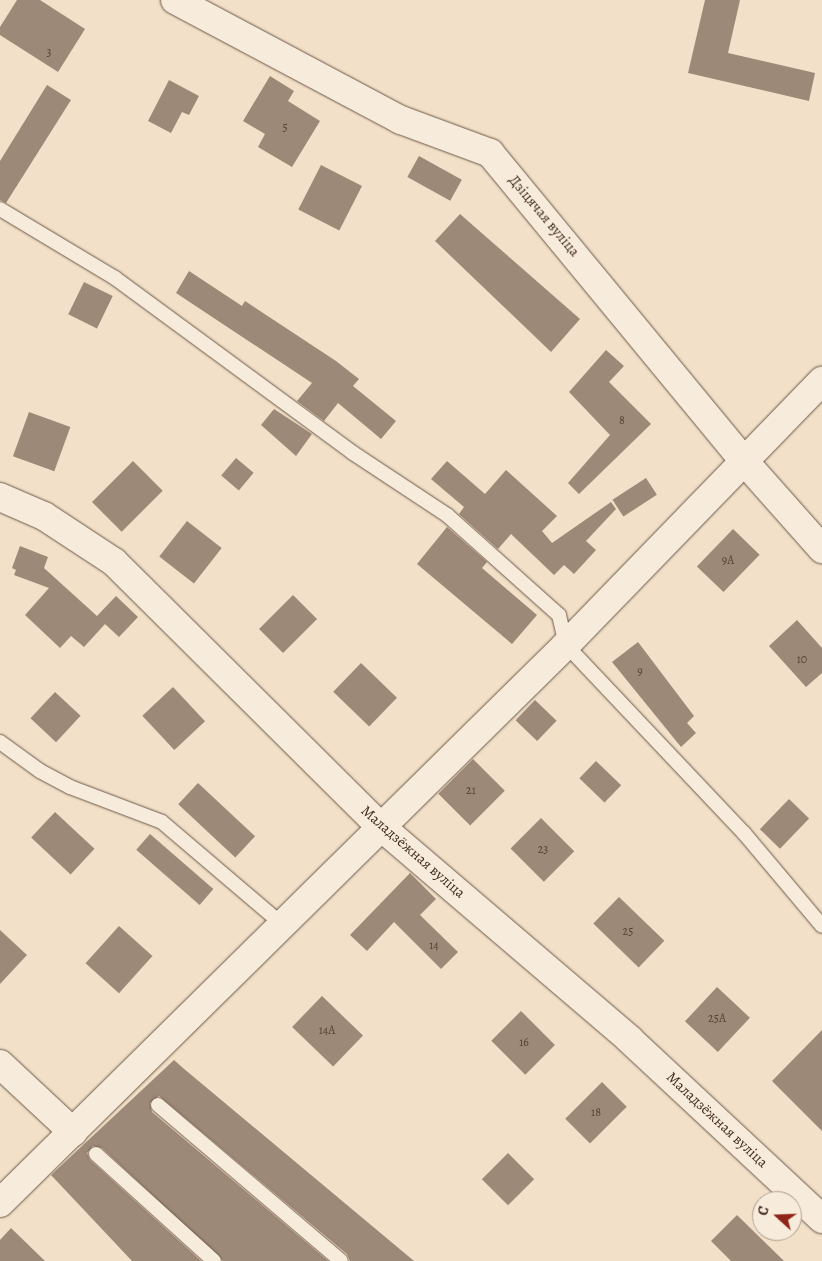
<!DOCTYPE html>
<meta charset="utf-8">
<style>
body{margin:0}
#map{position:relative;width:822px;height:1261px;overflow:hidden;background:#f2e0c8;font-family:Alegreya,serif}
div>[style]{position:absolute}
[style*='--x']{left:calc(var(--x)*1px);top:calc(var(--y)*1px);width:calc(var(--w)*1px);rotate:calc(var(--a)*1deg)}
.building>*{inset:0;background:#9d8977;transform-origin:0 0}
.roads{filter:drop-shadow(0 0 1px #6c5849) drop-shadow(0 0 1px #6c5849)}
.service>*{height:14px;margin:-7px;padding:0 7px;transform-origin:7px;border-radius:7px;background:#f7ebdb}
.minor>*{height:28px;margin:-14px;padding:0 14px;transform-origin:14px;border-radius:14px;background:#f7ebdb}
span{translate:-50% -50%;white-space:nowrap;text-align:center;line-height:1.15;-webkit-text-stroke:4px #f7ebdb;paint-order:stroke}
.number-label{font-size:12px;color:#574235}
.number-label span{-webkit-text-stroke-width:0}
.street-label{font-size:15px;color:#402a1f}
.north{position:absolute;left:752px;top:1191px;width:50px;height:50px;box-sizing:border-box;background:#f7ebdb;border:1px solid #ae9e90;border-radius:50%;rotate:290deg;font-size:14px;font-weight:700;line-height:20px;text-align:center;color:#402a1f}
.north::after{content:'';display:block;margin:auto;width:18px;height:22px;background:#8f2418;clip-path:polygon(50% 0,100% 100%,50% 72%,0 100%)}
</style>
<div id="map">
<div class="building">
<div style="clip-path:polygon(17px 0,40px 0,85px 29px,58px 72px,0 35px,0 27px)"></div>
<div style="clip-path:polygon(705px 0,740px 0,728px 53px,815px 73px,809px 101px,688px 73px)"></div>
<div style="clip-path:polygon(270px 76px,294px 91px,288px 101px,320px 121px,292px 167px,258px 147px,265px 134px,243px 121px)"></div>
<div style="clip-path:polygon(169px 80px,199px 96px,189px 115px,182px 112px,171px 133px,148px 121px)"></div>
<div style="clip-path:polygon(47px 85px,71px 100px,6px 203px,0 200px,0 161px)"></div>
<div style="left:419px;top:156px;width:49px;height:24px;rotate:29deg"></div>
<div style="left:321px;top:165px;width:46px;height:50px;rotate:27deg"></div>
<div style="clip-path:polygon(460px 214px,580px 319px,551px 352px,435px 241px)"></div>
<div style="clip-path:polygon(189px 271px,242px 306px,245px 301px,336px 361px,359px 379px,353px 386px,396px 421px,381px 439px,338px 403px,324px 421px,297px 401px,312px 383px,176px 293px)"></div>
<div style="left:84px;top:282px;width:32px;height:36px;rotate:26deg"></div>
<div style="clip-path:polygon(606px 350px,624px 366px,609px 382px,651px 424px,579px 494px,568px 483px,610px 435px,569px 392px)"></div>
<div style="clip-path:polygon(274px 409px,312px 434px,296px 456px,261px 425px)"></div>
<div style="left:29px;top:412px;width:44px;height:47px;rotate:20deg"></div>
<div style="left:236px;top:458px;width:23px;height:23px;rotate:40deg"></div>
<div style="left:133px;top:461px;width:42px;height:58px;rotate:45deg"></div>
<div style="clip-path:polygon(447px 461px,485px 494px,506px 470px,557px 516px,542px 531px,552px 543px,611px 502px,616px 509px,586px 541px,596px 550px,574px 574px,564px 565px,554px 575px,511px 534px,498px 549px,459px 514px,464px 507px,431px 479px)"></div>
<div style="left:646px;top:478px;width:20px;height:40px;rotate:57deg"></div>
<div style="left:187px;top:521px;width:44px;height:45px;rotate:38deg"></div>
<div style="clip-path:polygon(447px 527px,487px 562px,482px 568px,537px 615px,512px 644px,417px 564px)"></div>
<div style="left:733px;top:529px;width:37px;height:52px;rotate:44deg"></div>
<div style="clip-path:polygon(20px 546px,48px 557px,44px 568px,97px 616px,116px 596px,138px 617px,119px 637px,105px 624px,84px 647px,71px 636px,60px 648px,25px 615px,49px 588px,14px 575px,16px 570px,12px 568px)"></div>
<div style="left:293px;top:595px;width:34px;height:48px;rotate:45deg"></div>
<div style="clip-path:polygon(797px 620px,822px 648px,822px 673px,806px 687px,769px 646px)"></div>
<div style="clip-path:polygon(638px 642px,694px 716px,687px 723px,696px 733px,681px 747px,612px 662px)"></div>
<div style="left:361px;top:663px;width:50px;height:40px;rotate:44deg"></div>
<div style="left:173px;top:687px;width:47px;height:42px;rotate:47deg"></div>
<div style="left:55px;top:692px;width:35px;height:36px;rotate:43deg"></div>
<div style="left:535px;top:700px;width:30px;height:28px;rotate:44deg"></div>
<div style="left:473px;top:759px;width:45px;height:49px;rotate:45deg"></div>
<div style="left:596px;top:761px;width:35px;height:24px;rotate:44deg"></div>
<div style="left:198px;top:783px;width:78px;height:29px;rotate:43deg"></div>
<div style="left:789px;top:799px;width:28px;height:42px;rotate:44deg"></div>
<div style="left:55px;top:812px;width:54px;height:35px;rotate:43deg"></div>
<div style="left:541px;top:818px;width:47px;height:43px;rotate:45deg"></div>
<div style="left:150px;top:834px;width:84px;height:21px;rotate:41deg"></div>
<div style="clip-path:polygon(410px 873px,436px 899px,420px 915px,458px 952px,441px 969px,394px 922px,367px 951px,350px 935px)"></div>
<div style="left:619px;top:897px;width:63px;height:37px;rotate:44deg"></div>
<div style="left:119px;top:926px;width:45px;height:50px;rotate:42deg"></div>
<div style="clip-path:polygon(0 930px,27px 955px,0 984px)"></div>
<div style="left:717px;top:987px;width:45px;height:47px;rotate:43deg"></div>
<div style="left:322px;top:996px;width:57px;height:43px;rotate:44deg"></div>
<div style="left:521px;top:1011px;width:48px;height:42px;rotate:45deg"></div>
<div style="clip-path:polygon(822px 1030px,822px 1131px,772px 1081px)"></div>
<div style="clip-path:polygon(174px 1060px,183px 1068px,414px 1261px,350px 1261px,347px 1254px,159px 1096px,150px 1103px,152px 1112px,328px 1261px,223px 1261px,102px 1148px,93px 1146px,87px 1153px,90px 1160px,201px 1261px,132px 1261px,51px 1175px)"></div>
<div style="left:602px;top:1082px;width:35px;height:52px;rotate:45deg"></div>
<div style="left:508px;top:1153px;width:37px;height:37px;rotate:45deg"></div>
<div style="clip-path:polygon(737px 1215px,784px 1261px,731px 1261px,711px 1241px)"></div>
<div style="clip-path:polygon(11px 1228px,45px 1261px,0 1261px,0 1240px)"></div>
</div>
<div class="roads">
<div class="service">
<div style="--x:0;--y:209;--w:134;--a:31"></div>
<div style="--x:115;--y:278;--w:295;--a:36.3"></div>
<div style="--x:353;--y:453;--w:113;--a:33.4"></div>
<div style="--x:447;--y:515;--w:150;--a:41.8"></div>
<div style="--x:559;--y:615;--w:31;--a:77"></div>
<div style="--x:566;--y:645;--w:259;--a:46.6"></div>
<div style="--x:744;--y:833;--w:121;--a:50"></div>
<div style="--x:0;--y:742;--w:49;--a:35.9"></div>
<div style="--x:40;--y:771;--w:34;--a:28"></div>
<div style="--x:70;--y:787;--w:98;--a:20.8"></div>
<div style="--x:162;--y:822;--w:160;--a:40.4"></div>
<div style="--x:158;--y:1105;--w:240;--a:40.4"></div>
<div style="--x:96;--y:1154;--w:159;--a:42.2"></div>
</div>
<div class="minor">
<div style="--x:175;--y:0;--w:256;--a:28"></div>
<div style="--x:401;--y:120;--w:95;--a:20.3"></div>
<div style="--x:490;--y:153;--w:399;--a:50.5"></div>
<div style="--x:744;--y:461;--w:118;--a:48.4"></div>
<div style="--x:0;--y:497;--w:48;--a:23.4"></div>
<div style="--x:44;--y:516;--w:84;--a:33.3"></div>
<div style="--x:114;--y:562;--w:375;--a:44.8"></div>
<div style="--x:380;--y:826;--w:328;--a:40.5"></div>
<div style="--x:629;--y:1039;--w:264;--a:43"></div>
<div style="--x:0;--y:1064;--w:100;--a:43"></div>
<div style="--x:0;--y:1203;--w:795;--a:-44.59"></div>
<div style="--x:566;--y:645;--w:368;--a:-45.9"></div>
</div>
</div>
<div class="number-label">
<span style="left:49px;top:53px">3</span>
<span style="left:285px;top:128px">5</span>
<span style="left:622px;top:421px">8</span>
<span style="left:728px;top:561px">9А</span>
<span style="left:802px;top:660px">10</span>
<span style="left:640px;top:672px">9</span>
<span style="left:471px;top:791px">21</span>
<span style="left:543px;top:850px">23</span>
<span style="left:628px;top:932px">25</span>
<span style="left:434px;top:946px">14</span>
<span style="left:717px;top:1019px">25А</span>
<span style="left:327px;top:1031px">14А</span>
<span style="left:524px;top:1043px">16</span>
<span style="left:596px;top:1113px">18</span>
</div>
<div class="street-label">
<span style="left:544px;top:216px;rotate:50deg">Дзіцячая вуліца</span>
<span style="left:413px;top:852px;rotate:41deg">Маладзёжная вуліца</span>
<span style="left:717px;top:1120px;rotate:43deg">Маладзёжная вуліца</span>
</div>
<div class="north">С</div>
</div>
